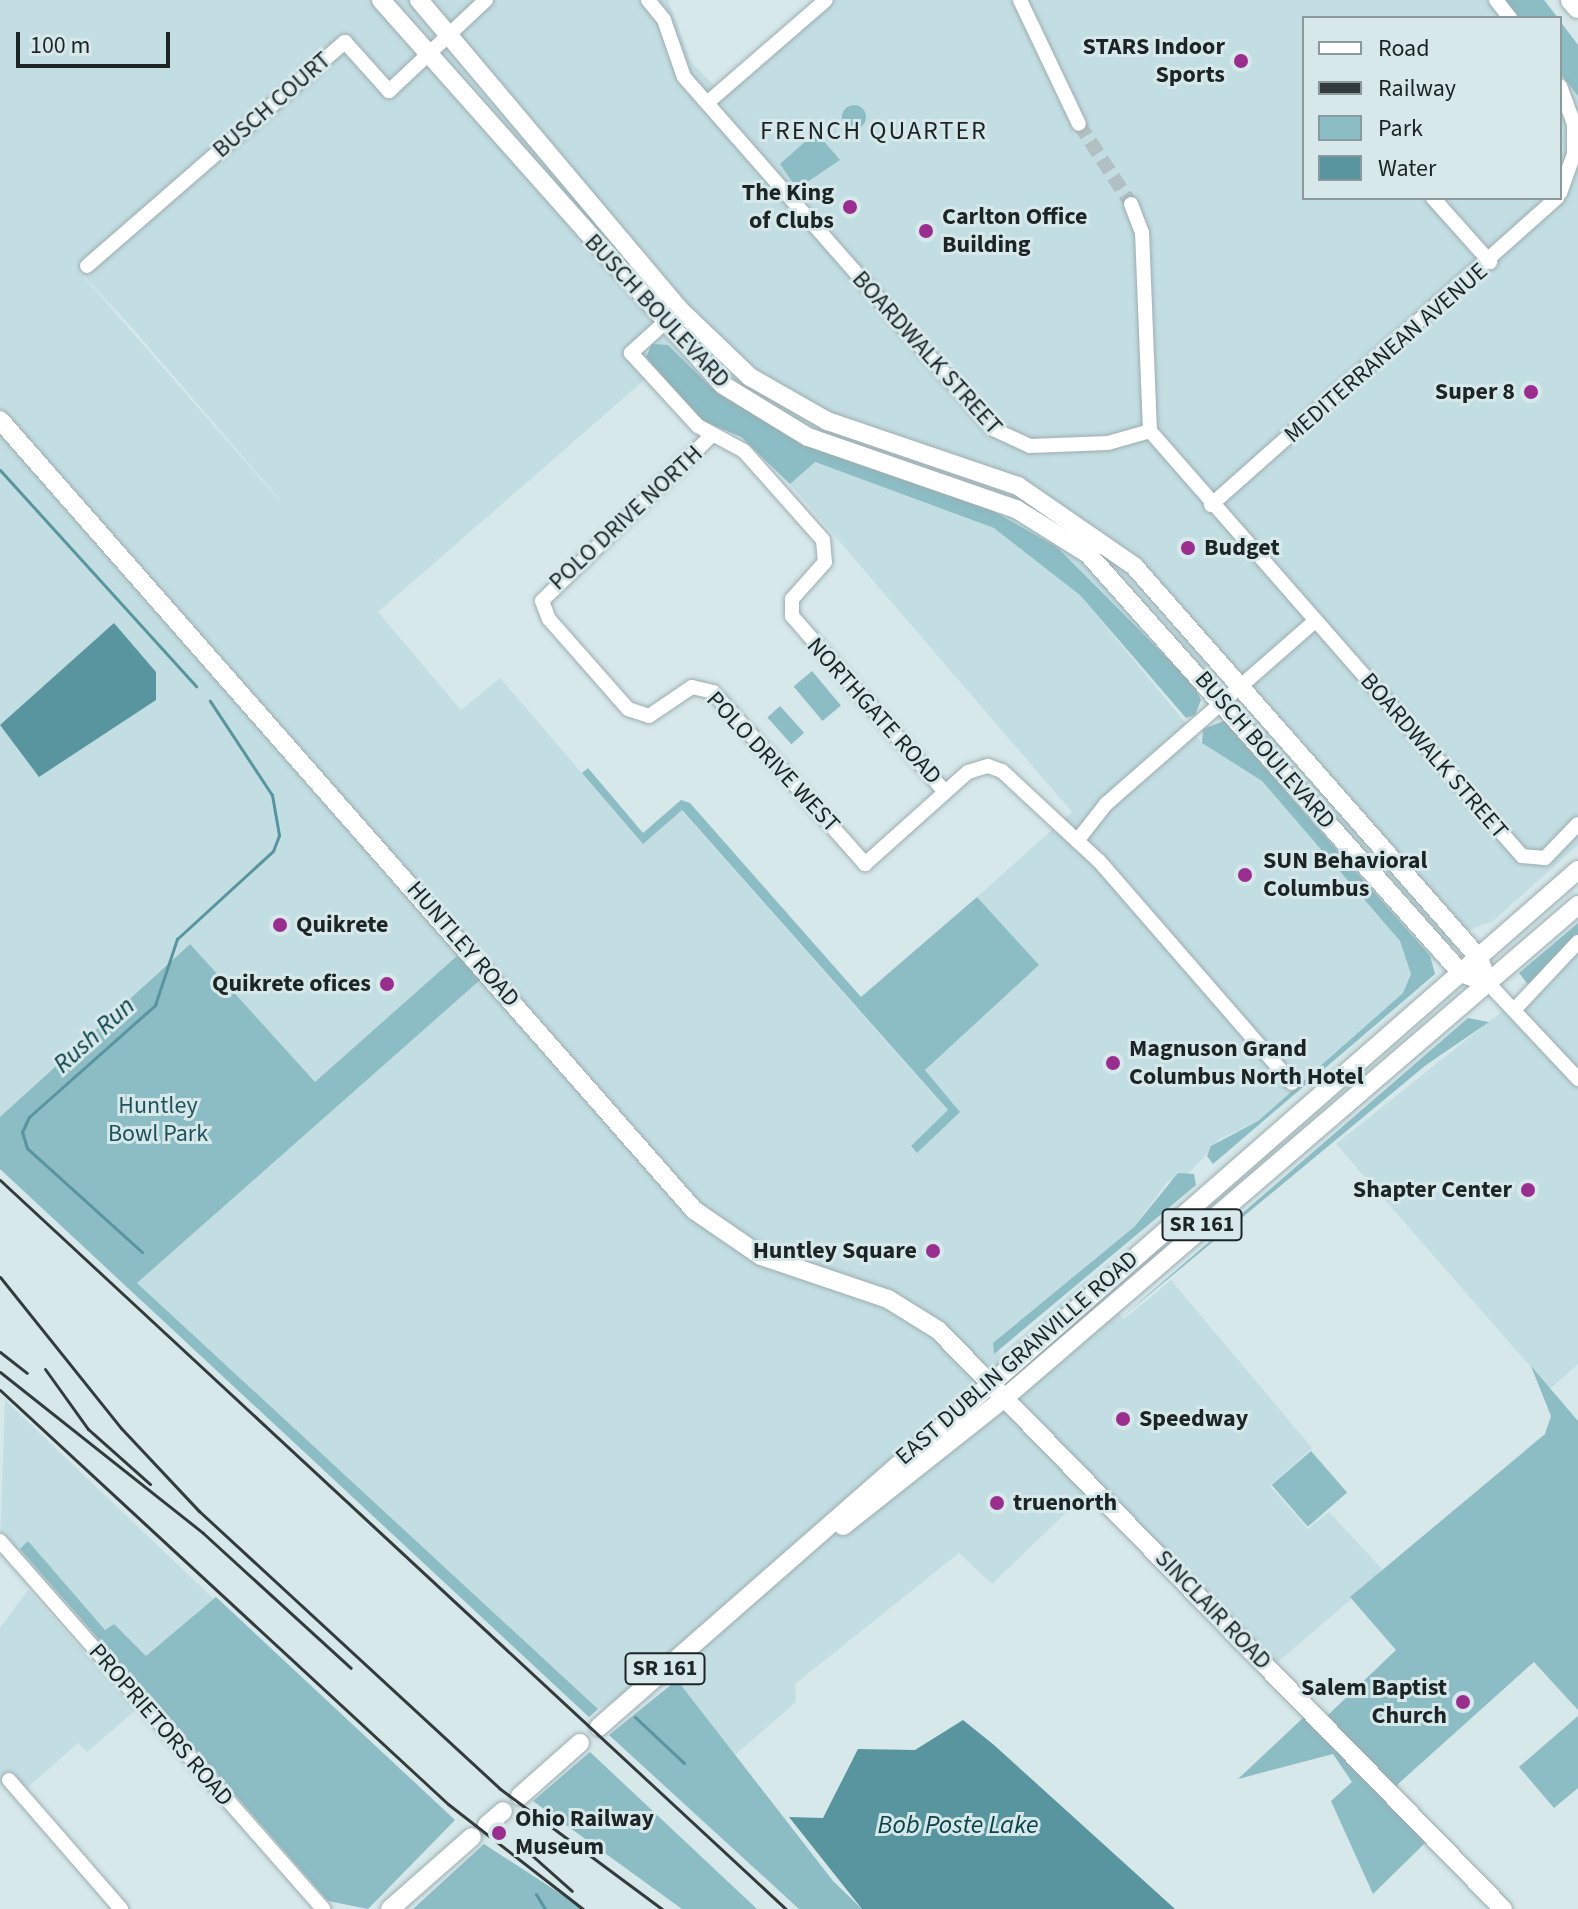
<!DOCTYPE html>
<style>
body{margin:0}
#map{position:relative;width:1578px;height:1909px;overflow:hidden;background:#d6e8ea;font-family:"Source Sans 3",sans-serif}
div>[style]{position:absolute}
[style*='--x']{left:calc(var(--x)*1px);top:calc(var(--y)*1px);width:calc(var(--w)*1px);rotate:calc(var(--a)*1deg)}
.built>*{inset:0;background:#c3dee3}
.green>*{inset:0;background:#8cbcc4;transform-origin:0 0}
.round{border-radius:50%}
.water>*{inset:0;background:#59959e}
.stream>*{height:3px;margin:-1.5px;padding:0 1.5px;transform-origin:1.5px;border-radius:1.5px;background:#59959e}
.minor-tunnel>*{height:14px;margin-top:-7px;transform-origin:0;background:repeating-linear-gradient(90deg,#b1c1c3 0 14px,transparent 0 21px)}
.roads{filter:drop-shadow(0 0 2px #9cadb0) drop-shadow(0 0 2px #9cadb0)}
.minor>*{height:14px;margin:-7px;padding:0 7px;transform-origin:7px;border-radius:7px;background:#fff}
.major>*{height:18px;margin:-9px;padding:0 9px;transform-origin:9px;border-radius:9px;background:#fff}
.highway>*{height:22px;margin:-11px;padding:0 11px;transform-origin:11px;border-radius:11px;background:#fff}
.rail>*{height:3px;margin:-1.5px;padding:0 1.5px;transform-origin:1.5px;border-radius:1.5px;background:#333b3c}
.dots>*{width:22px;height:22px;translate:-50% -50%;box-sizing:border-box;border:4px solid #d6e8ea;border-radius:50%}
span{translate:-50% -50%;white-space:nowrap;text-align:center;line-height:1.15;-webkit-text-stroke:6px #d6e8ea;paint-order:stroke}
.shield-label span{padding:2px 6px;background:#d6e8ea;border:2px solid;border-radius:6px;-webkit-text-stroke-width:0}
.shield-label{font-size:22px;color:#1d2425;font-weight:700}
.poi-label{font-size:24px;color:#1d2425;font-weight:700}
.right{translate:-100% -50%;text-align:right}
.left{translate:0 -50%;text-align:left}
.street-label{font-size:24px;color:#1d2425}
.park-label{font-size:24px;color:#1f535b}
.neighbourhood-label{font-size:26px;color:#1d2425;letter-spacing:2px}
.water-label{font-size:26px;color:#0a434a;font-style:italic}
.legend{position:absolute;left:1302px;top:16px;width:260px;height:184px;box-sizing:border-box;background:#d6e8ea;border:2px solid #8c9a9b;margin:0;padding:10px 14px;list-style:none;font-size:24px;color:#1d2425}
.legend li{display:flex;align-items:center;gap:16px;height:40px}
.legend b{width:40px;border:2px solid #8c9a9b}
.scale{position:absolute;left:16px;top:32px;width:154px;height:36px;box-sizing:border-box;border:4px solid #1d2425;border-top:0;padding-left:10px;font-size:24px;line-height:28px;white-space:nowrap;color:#1d2425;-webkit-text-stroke:6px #d6e8ea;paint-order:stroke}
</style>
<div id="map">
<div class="built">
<div style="clip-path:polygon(evenodd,0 0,668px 0,691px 62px,720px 92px,826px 0,1505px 0,1519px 18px,1304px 18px,1304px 198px,1560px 198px,1560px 73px,1578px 96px,1578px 845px,1493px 921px,1469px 930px,1433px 961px,1194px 685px,1057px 547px,993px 511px,791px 438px,712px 388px,668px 345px,645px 350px,657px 369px,378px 612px,461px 710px,500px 678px,643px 844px,681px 810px,948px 1111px,912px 1146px,917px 1152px,960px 1112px,925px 1070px,1039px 965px,977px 897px,1072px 812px,790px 484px,814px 462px,994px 528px,1032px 556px,1080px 595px,1202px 743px,1262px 781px,1400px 941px,1411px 974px,1403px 993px,1258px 1121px,1220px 1139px,1190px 1172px,1167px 1182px,1134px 1227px,998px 1339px,1000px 1355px,1087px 1280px,1124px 1319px,1171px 1280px,1312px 1448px,1270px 1486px,1308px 1529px,1329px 1512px,1384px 1571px,1270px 1669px,1095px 1485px,992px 1584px,959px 1553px,795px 1684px,796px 1702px,729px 1760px,674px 1677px,598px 1709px,137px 1283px,488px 973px,315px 1082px,189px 944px,0 1117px,0 0,70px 261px,133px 329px,280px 500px,279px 500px,70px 261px)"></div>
<div style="clip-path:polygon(1578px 934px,1578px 1364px,1550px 1389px,1336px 1144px,1511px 1004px)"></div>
<div style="clip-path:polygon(5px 1400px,215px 1600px,123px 1681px,0 1541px)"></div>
<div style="clip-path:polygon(28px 1590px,136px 1710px,87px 1752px,78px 1743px,20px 1794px,0 1784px,0 1628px)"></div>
</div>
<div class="green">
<div style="clip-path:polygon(1505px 0,1544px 0,1558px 18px,1519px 18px)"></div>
<div style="clip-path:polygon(1560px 21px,1578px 45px,1578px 96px,1560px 73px)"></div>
<div class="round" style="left:842px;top:105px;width:24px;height:24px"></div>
<div style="clip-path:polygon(816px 132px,840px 160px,797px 189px,780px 164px)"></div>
<div style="clip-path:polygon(652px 344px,668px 345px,712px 388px,791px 438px,993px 511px,1057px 547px,1194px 685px,1201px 700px,1195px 715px,1186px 718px,1080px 595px,994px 528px,815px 462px,790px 484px,741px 437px,701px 420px,646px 357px)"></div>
<div style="left:812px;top:671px;width:45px;height:24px;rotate:50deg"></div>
<div style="left:780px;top:706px;width:36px;height:17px;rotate:48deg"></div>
<div style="clip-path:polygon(1224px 721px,1430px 956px,1435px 974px,1213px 1164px,1207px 1156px,1211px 1146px,1258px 1121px,1403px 993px,1411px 974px,1400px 941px,1262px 781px,1202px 743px,1203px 729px)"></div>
<div style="clip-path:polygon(588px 768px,643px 833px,681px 800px,690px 803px,861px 997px,977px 897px,1039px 965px,925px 1070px,960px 1112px,917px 1153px,911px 1146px,948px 1110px,682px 810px,643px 844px,582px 773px)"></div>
<div style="clip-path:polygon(1578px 923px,1578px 934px,1530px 987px,1519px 973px)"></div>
<div style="clip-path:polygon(190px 944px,315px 1082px,466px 948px,488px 973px,137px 1283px,598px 1709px,589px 1717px,0 1169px,0 1117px)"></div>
<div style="clip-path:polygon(1468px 1018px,1489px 1022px,1426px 1065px,1121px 1318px)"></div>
<div style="clip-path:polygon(1178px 1173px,1194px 1174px,1196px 1185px,994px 1354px,993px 1343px,1134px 1227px)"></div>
<div style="clip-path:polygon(1531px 1366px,1578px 1421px,1578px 1710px,1534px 1662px,1527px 1668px,1398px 1784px,1392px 1805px,1425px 1843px,1373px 1894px,1331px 1801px,1352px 1782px,1333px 1754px,1238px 1779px,1304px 1717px,1327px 1716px,1396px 1650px,1350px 1597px,1545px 1434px,1551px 1416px)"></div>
<div style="left:1311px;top:1451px;width:55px;height:52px;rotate:49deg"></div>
<div style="clip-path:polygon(28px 1541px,105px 1630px,114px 1624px,146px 1656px,216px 1597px,455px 1820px,368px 1909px,328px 1901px,20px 1549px)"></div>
<div style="clip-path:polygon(677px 1680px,833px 1881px,862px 1909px,799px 1909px,609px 1735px)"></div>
<div style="clip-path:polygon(1578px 1716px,1578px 1788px,1554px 1808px,1519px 1767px)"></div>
<div style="clip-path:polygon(590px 1752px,757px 1909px,682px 1909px,533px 1801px)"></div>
<div style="clip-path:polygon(484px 1844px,584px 1909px,413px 1909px)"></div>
</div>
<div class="water">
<div style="clip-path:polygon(114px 623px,156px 672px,156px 700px,39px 777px,0 725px)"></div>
<div style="clip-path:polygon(963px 1720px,994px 1745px,1175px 1909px,862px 1909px,789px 1817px,823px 1818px,858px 1749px,915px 1750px)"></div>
</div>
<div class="stream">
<div style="--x:0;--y:470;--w:292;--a:47.8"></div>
<div style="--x:142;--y:1252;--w:155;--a:-137.9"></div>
<div style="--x:27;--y:1148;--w:17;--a:-107"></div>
<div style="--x:22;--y:1132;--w:17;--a:-65"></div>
<div style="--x:29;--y:1117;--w:169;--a:-41.6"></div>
<div style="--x:155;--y:1005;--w:70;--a:-71.6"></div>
<div style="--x:177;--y:939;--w:130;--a:-42.5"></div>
<div style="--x:273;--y:851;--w:17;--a:-69"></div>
<div style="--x:279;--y:835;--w:41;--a:-99.9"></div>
<div style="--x:272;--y:795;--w:113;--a:-123.4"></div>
<div style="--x:635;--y:1717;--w:67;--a:43.2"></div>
<div style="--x:536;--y:1894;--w:17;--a:59"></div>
</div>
<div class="minor-tunnel">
<div style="--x:1079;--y:124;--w:95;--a:57"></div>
</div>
<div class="roads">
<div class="minor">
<div style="--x:648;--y:0;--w:26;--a:51"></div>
<div style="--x:664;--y:20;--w:60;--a:70.7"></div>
<div style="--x:684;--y:77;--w:468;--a:48.7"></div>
<div style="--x:993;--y:429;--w:41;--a:24.7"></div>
<div style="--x:1030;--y:446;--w:78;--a:-2.2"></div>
<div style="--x:1108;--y:443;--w:44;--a:-15.9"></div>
<div style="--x:1020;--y:0;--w:137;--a:64.6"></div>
<div style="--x:1496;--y:0;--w:23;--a:52"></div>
<div style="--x:1560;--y:86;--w:40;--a:69.8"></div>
<div style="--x:1574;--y:124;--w:30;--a:90"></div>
<div style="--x:1574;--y:154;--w:41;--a:109.7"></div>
<div style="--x:707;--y:103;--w:157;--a:-40.9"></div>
<div style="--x:1433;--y:198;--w:86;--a:48.3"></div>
<div style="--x:1131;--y:204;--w:30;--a:69"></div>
<div style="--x:1142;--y:232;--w:199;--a:87.7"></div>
<div style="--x:1150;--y:431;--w:565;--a:48.8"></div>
<div style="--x:1522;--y:856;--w:23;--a:5"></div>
<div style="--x:1545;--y:858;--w:47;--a:-45.9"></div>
<div style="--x:87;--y:266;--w:342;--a:-41"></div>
<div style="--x:345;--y:42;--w:66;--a:48.1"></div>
<div style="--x:389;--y:91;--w:133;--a:-43.2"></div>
<div style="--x:673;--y:315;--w:57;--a:137.9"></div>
<div style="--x:631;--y:353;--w:99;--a:47.5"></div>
<div style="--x:698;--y:426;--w:52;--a:28.5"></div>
<div style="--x:744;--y:451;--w:119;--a:48.4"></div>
<div style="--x:823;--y:540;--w:22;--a:85"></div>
<div style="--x:825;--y:562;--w:50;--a:131.7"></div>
<div style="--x:792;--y:599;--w:17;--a:90"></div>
<div style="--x:792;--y:616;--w:233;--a:49"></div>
<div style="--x:711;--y:436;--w:236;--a:135.7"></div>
<div style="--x:542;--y:601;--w:19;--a:69"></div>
<div style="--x:549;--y:619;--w:120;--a:48.7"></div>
<div style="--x:628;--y:709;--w:22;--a:18"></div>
<div style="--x:649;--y:716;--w:52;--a:-34"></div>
<div style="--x:692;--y:687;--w:22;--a:13"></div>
<div style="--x:713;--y:692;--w:230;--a:48.5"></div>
<div style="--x:865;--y:864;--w:138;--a:-41.8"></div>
<div style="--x:968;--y:772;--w:21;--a:-17"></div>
<div style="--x:988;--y:766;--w:15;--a:20"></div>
<div style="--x:1002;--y:771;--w:132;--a:42.9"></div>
<div style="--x:1099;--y:861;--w:294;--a:49"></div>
<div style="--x:1211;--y:505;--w:463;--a:-41.6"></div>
<div style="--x:1077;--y:841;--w:47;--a:-51.9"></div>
<div style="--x:1106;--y:804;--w:278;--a:-41.2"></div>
<div style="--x:1488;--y:983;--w:132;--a:46.8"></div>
<div style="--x:1515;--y:1009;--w:92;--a:-46.8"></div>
<div style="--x:0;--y:1541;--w:490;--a:48.7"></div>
<div style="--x:9;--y:1780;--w:171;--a:49"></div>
</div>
<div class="major">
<div style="--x:381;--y:0;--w:515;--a:48.38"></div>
<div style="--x:723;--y:385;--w:100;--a:31.5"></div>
<div style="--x:808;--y:437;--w:220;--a:19.1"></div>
<div style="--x:1016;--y:509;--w:85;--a:32"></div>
<div style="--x:1088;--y:554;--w:561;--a:48.32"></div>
<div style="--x:1461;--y:973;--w:29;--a:20"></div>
<div style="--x:419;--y:0;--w:404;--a:49.9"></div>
<div style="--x:679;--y:309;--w:98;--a:43.8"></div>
<div style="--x:750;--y:377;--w:89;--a:29.7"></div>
<div style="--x:827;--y:421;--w:202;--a:18.8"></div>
<div style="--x:1018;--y:486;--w:141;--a:34.6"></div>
<div style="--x:1134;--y:566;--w:522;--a:48.65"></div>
<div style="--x:1479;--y:958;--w:27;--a:70"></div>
<div style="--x:0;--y:420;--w:1052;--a:48.7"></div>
<div style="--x:694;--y:1210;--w:81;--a:34.5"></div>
<div style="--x:761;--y:1256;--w:134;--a:18.7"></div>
<div style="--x:888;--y:1299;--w:59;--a:31.8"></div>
<div style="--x:938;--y:1330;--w:809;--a:45.7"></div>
<div style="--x:843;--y:1526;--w:209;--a:-38.4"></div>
<div style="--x:1007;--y:1396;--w:753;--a:-40.69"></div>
<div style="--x:599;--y:1727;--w:1301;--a:-41.2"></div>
<div style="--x:520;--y:1796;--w:80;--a:-41.5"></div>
<div style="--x:487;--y:1825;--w:21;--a:-41"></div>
<div style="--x:390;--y:1909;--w:109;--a:-41.3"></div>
</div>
<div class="highway">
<div style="--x:1572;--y:0;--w:9;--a:49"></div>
</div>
</div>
<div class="rail">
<div style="--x:0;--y:1180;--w:1072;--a:42.85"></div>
<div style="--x:0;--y:1277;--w:193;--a:51.3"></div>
<div style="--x:121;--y:1428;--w:114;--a:46.8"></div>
<div style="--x:199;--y:1511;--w:408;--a:42.7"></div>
<div style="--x:499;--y:1788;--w:203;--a:36.6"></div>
<div style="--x:0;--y:1352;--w:34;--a:38"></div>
<div style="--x:45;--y:1369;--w:74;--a:54.4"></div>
<div style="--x:88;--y:1429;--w:83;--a:41.6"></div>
<div style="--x:0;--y:1372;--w:259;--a:38.4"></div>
<div style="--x:203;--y:1533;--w:200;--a:42.4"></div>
<div style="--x:0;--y:1390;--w:610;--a:42.74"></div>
<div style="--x:448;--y:1804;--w:171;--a:37.9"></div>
<div style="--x:518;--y:1843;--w:72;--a:41.6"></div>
</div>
<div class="dots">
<div style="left:1241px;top:61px;background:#992e8f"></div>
<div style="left:850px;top:207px;background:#992e8f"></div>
<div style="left:926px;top:231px;background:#992e8f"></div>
<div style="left:1531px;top:392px;background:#992e8f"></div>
<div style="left:1188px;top:548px;background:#992e8f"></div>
<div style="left:1245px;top:875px;background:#992e8f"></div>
<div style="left:280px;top:925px;background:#992e8f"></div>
<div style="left:387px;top:984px;background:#992e8f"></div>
<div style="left:1113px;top:1063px;background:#992e8f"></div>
<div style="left:1528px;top:1190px;background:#992e8f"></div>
<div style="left:933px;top:1251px;background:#992e8f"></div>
<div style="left:1123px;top:1419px;background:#992e8f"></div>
<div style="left:997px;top:1503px;background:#992e8f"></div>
<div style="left:1463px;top:1702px;background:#992e8f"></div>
<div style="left:499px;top:1833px;background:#992e8f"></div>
</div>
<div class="shield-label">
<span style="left:1202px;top:1225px">SR 161</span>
<span style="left:665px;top:1669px">SR 161</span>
</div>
<div class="poi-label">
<span class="right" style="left:1225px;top:61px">STARS Indoor<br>Sports</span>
<span class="right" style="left:834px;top:207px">The King<br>of Clubs</span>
<span class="left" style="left:942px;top:231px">Carlton Office<br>Building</span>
<span class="right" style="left:1515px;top:392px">Super 8</span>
<span class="left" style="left:1204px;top:548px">Budget</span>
<span class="left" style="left:1263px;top:875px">SUN Behavioral<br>Columbus</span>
<span class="left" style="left:296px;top:925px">Quikrete</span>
<span class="right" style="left:371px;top:984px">Quikrete ofices</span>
<span class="left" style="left:1129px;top:1063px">Magnuson Grand<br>Columbus North Hotel</span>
<span class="right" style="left:1512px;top:1190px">Shapter Center</span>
<span class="right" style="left:917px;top:1251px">Huntley Square</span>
<span class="left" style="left:1139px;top:1419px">Speedway</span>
<span class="left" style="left:1013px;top:1503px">truenorth</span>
<span class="right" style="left:1447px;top:1702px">Salem Baptist<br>Church</span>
<span class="left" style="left:515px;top:1833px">Ohio Railway<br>Museum</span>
</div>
<div class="street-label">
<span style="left:272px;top:105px;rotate:-41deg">BUSCH COURT</span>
<span style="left:657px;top:311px;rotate:47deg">BUSCH BOULEVARD</span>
<span style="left:927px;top:353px;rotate:48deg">BOARDWALK STREET</span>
<span style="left:1386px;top:353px;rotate:-41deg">MEDITERRANEAN AVENUE</span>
<span style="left:626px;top:518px;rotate:-43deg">POLO DRIVE NORTH</span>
<span style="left:874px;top:711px;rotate:48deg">NORTHGATE ROAD</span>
<span style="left:1265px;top:750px;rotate:49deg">BUSCH BOULEVARD</span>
<span style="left:1434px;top:756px;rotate:49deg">BOARDWALK STREET</span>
<span style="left:773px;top:762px;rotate:47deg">POLO DRIVE WEST</span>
<span style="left:463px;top:944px;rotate:49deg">HUNTLEY ROAD</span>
<span style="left:1017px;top:1358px;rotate:-41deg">EAST DUBLIN GRANVILLE ROAD</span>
<span style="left:1213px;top:1610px;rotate:46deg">SINCLAIR ROAD</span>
<span style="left:161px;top:1725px;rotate:49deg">PROPRIETORS ROAD</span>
</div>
<div class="park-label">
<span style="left:158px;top:1120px">Huntley<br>Bowl Park</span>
</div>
<div class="neighbourhood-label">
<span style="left:874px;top:131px">FRENCH QUARTER</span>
</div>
<div class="water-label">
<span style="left:94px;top:1035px;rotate:-42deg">Rush Run</span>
<span style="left:958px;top:1825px">Bob Poste Lake</span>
</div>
<ul class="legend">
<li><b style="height:10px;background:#fff"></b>Road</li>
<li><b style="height:10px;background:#333b3c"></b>Railway</li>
<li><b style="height:22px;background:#8cbcc4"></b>Park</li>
<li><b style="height:22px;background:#59959e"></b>Water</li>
</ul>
<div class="scale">100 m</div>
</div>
